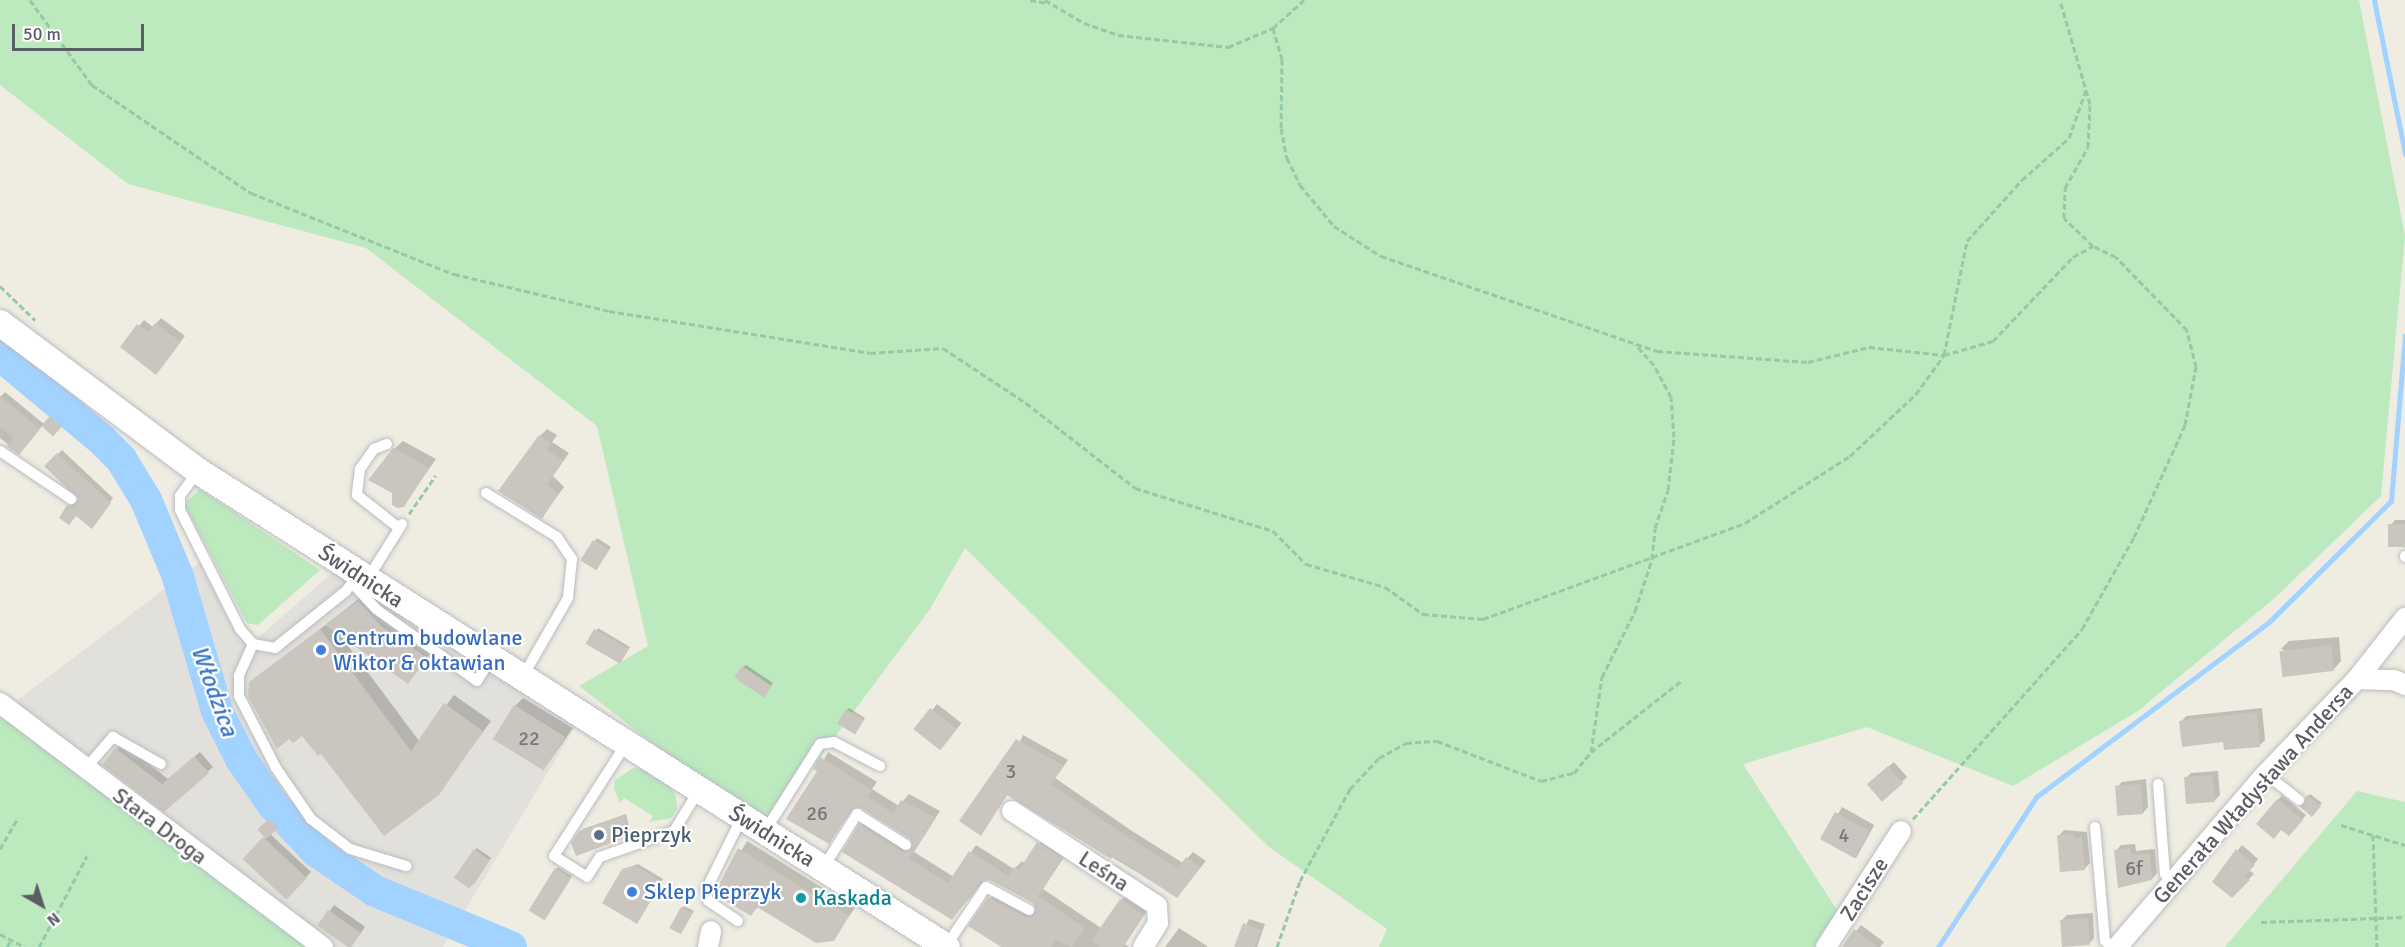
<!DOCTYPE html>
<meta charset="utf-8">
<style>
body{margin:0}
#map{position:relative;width:2405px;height:947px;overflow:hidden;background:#efede2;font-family:Signika,sans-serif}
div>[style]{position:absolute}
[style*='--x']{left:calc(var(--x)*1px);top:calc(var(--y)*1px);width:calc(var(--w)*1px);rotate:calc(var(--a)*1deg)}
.industrial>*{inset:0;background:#e2e0da}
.green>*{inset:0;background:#bce9be}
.shadow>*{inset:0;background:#0003;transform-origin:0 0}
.stream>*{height:5px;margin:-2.5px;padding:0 2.5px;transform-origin:2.5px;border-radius:2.5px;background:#a2d2ff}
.river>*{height:32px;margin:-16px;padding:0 16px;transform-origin:16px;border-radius:16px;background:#a2d2ff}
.building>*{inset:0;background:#cac6bf;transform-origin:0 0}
.path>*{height:3px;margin-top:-1.5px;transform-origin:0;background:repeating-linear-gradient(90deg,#94caa6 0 6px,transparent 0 9px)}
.roads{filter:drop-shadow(0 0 2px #babcc2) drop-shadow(0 0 2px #babcc2)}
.service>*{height:10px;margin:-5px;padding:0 5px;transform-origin:5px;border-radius:5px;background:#fff}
.minor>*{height:20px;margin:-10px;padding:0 10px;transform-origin:10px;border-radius:10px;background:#fff}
.tertiary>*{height:26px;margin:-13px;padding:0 13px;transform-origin:13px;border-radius:13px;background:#fff}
.dots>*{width:16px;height:16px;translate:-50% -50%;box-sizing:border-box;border:3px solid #fff;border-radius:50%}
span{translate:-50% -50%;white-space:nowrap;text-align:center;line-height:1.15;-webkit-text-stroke:4.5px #fff;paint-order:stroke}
.number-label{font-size:20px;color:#76787b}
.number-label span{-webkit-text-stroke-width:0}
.street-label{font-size:22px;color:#5a5e64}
.shop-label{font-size:22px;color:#366cbe}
.left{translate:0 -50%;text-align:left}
.service-label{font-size:22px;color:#4e5e75}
.culture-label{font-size:22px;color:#0d838f}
.water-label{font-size:24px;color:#3775c5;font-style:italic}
.north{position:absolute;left:12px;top:875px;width:60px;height:60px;-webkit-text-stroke:4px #fff;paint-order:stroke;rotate:141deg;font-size:16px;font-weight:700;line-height:24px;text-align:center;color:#5a5e64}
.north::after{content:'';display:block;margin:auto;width:21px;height:27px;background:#5a5e64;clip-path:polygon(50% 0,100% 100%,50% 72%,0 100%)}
.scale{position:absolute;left:12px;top:24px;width:132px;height:27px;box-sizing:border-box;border:3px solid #5a5e64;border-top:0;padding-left:8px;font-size:18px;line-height:21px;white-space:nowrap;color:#5a5e64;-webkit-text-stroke:4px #fff;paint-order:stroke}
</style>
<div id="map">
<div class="industrial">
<div style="clip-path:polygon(204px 559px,252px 643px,342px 564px,577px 724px,443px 947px,323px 947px,7px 708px)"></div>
</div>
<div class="green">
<div style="clip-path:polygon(0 0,2359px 0,2405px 236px,2381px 496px,2277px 596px,2138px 711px,2013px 786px,1867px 727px,1743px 764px,1844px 921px,1827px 947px,1379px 947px,1387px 929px,1269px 847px,965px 548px,930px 609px,765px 831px,579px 686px,648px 646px,597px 426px,366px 248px,128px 184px,0 85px)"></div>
<div style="clip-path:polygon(200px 489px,320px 570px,258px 625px,247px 623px,186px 508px,187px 501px)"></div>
<div style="clip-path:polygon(0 715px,182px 854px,309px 947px,0 947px)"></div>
<div style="clip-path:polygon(633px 768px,647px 770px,667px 782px,676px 797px,677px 809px,671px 818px,649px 822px,653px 816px,624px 798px,620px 803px,614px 789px,615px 780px)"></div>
<div style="clip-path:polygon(2357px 791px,2405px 802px,2405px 947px,2225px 947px)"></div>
</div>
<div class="shadow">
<div style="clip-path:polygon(161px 318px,185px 336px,161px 367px,122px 346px,144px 320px,153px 327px)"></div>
<div style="clip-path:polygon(5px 392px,44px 424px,53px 415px,63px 424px,53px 435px,42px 426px,19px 453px,0 438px,0 397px)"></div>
<div style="clip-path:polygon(547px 429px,557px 435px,552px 442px,569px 453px,553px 476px,564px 487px,542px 517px,540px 436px)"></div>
<div style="clip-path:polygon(403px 441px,436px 459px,404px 505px,394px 449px)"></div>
<div style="clip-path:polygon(62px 450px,113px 498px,92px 527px,68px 506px,79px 501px,80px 496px,46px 466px)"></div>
<div style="clip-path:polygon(2395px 520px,2405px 520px,2405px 546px,2390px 526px)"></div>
<div style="clip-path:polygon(597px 538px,611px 547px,598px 566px,582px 560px)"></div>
<div style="clip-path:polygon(369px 591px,392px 615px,436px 647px,408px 682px,340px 635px,419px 741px,454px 695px,491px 721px,438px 793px,322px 752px,251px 683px)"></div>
<div style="clip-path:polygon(598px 628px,630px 647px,621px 661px,587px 643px)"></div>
<div style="clip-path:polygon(2339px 637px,2341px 661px,2333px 670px,2281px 649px,2289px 641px)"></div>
<div style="clip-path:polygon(746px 665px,773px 683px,766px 693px,743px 667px)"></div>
<div style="clip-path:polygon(523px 698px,573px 728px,544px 769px,515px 706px)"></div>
<div style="left:937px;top:704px;width:31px;height:33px;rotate:38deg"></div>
<div style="clip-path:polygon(849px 708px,865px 718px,857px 731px,847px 710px)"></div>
<div style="clip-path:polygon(2262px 708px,2265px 740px,2259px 746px,2224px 740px,2181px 722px,2186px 716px)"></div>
<div style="clip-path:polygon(1023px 735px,1068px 760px,1055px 778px,1132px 831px,1183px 863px,1193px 852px,1206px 861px,1176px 896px,1008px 794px,981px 834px)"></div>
<div style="clip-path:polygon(122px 743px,168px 779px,200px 752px,213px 767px,164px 810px,104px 765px)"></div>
<div style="clip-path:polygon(828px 752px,877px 782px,872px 789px,899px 806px,909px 794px,940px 811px,914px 852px,954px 877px,976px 845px,1014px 869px,1022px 861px,1025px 864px,1045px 836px,1068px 851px,1043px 889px,1101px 928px,1127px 893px,1149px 908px,1125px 944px,1129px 947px,1004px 947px,970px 926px,996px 891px,1037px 912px,1034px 902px,986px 878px,960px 909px,861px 825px,867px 819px,910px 846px,913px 845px,911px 838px,861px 806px,853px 809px,829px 842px,819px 770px)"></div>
<div style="clip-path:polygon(1894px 762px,1907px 777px,1902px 782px,1874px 779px)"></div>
<div style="clip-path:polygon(2218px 771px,2220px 795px,2214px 801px,2185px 779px,2191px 773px)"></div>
<div style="clip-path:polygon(2146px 779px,2148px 807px,2143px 813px,2117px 787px,2122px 782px)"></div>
<div style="clip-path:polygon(2310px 794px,2322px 803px,2312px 815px,2308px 796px)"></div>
<div style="clip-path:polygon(2282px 795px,2306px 815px,2294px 830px,2258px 824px)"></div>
<div style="left:1842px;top:807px;width:37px;height:38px;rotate:29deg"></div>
<div style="clip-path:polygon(626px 814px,631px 835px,580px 832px,583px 829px)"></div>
<div style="clip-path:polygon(273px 817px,280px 825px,270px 834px,311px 872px,288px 897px,245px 859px,266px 837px,259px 829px)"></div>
<div style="clip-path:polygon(2064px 830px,2087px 832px,2090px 863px,2084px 869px,2059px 836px)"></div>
<div style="clip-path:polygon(747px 841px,855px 908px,832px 940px,758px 907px,750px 915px,716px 894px)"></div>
<div style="clip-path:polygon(2135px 844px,2136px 851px,2155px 849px,2157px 873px,2152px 879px,2116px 851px,2121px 845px)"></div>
<div style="clip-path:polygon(2242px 845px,2258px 859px,2249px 870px,2254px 874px,2231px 896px,2214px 881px)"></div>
<div style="clip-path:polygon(477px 848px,491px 858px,473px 885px,475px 850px)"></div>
<div style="clip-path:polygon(638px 864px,663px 879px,639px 920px,624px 870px)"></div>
<div style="clip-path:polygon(558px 867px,572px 876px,547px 916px,556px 869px)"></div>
<div style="left:334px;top:905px;width:38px;height:25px;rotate:35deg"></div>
<div style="clip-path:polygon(684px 906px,694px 911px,683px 930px,682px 908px)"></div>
<div style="clip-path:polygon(2093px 913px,2094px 938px,2089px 944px,2061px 921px,2067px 915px)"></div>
<div style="clip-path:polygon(1249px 919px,1265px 924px,1257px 947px,1236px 947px)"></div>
<div style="clip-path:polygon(1861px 925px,1884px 942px,1880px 947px,1844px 947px)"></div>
<div style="clip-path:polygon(1179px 928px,1207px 946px,1207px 947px,1165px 947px)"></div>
</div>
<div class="stream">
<div style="--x:2374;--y:0;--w:157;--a:78.6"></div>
<div style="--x:1938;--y:947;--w:179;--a:-56.8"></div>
<div style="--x:2036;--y:797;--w:291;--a:-36.9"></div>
<div style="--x:2269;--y:622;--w:172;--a:-44.8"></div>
<div style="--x:2391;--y:501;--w:166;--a:-85.2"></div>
</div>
<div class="river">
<div style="--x:0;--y:355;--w:133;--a:39.8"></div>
<div style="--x:102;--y:440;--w:27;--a:45"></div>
<div style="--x:121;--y:459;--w:48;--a:58.6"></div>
<div style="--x:146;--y:500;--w:80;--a:67.3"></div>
<div style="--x:177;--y:574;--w:143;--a:73.7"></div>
<div style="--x:217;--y:711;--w:54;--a:63.4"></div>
<div style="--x:241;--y:759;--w:56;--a:55.2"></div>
<div style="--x:273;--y:805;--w:63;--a:46.9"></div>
<div style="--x:316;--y:851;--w:71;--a:34.1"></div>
<div style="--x:375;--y:891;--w:147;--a:22.4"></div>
</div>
<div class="building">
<div style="clip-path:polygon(155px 323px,181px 342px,156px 375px,120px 347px,137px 324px,148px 332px)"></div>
<div style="clip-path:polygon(0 396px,40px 429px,19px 455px,6px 446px,14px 438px,0 427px)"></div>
<div style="left:50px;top:416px;width:16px;height:13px;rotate:43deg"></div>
<div style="clip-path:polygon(539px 435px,551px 443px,546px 450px,563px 460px,547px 484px,558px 494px,542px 519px,498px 491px)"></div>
<div style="clip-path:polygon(393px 448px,429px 468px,404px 507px,397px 508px,392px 505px,392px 493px,368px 480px)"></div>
<div style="clip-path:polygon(57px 453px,111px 503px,92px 529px,76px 516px,69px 525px,59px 518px,67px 505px,75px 505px,78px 499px,44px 466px)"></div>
<div style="left:2405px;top:524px;width:23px;height:17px;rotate:90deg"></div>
<div style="left:593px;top:540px;width:19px;height:24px;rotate:32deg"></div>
<div style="clip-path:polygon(358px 601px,381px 626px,427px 658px,408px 684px,325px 625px)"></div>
<div style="clip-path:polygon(320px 629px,411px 751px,444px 703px,483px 731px,439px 795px,384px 836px,321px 754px,318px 756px,302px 736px,293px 743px,289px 739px,277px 749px,248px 696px,249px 682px)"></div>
<div style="left:594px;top:629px;width:40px;height:17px;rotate:30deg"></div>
<div style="left:2331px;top:645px;width:26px;height:52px;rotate:83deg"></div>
<div style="left:742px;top:666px;width:36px;height:14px;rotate:34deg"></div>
<div style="left:514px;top:705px;width:60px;height:40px;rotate:32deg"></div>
<div style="left:930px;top:708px;width:34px;height:27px;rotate:38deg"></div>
<div style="left:846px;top:709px;width:21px;height:17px;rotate:31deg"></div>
<div style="clip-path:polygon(2257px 712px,2260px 747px,2224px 750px,2223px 742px,2182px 747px,2179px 721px)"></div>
<div style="clip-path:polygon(1016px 739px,1064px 766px,1051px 784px,1126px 836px,1178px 868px,1186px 857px,1201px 867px,1177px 898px,1113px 856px,1111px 859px,1007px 795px,981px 836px,959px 821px)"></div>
<div style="clip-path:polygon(115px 748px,162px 784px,194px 756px,209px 773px,164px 812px,102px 765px)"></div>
<div style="clip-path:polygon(820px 757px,872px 790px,867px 797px,893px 813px,901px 800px,935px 817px,909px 859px,948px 883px,969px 851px,1008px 876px,1014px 867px,1019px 870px,1037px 842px,1062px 858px,1038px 896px,1085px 928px,1072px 947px,1056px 940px,1051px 947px,1001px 947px,968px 926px,988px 897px,1026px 917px,1036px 913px,1033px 903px,990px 880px,980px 882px,952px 920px,842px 852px,859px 824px,903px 852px,913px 848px,910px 839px,861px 808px,851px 810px,829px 844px,786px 819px,817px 771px,813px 769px)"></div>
<div style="left:1888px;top:766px;width:23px;height:28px;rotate:49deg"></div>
<div style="left:2213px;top:775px;width:27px;height:29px;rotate:86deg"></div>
<div style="left:2141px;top:784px;width:30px;height:26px;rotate:86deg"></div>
<div style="clip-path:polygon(2307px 795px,2321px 806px,2312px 817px,2300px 807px)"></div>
<div style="clip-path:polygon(2277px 799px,2303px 820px,2289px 836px,2281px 830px,2274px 839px,2256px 824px)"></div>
<div style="left:1835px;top:812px;width:39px;height:31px;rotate:29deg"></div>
<div style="clip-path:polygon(624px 815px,631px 836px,576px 856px,571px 843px,579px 831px)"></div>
<div style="left:270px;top:818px;width:13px;height:17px;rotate:48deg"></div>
<div style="clip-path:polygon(2074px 834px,2074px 838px,2082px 837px,2085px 870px,2060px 872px,2057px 835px)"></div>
<div style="left:263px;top:837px;width:60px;height:30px;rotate:43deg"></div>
<div style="clip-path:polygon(738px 848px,849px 916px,834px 941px,816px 943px,757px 907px,751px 916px,714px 894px)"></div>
<div style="clip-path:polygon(2130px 848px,2131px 855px,2150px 854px,2152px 880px,2118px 888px,2114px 850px)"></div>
<div style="left:474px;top:849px;width:19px;height:35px;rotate:35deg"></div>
<div style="clip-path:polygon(2236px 849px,2255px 865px,2245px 876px,2250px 880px,2232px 898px,2212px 882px)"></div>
<div style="clip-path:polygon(635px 865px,662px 882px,637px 924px,602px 903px,622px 869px)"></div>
<div style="left:555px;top:868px;width:19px;height:50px;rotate:32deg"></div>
<div style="clip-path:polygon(1120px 899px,1144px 915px,1123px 947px,1100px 947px,1091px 941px)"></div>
<div style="left:681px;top:907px;width:13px;height:24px;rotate:29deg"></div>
<div style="left:328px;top:910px;width:40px;height:19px;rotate:35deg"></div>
<div style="left:2088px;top:918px;width:27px;height:28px;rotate:86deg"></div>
<div style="clip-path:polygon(1243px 923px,1261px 930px,1255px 947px,1234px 947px)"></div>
<div style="clip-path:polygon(1854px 929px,1878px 947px,1842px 947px)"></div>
</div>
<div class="path">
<div style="--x:30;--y:0;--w:105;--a:53.9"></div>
<div style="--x:92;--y:85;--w:192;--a:34.2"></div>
<div style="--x:251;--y:193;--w:219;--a:21.8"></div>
<div style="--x:454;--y:274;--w:159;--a:13.4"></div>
<div style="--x:609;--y:311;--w:264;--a:9.1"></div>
<div style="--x:870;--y:353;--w:73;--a:-3.9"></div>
<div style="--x:943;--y:348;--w:100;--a:33.5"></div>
<div style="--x:1026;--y:403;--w:138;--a:37.9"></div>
<div style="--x:1135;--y:488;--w:145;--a:17.3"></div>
<div style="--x:1273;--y:531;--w:47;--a:45"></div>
<div style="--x:1306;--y:564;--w:82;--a:16.2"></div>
<div style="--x:1385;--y:587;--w:47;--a:35.4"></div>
<div style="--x:1423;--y:614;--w:60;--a:4.8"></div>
<div style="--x:1483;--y:619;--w:279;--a:-20.1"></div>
<div style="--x:1745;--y:523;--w:125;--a:-32.5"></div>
<div style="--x:1850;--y:456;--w:91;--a:-43.2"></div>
<div style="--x:1916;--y:394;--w:48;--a:-54.3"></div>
<div style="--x:1944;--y:355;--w:51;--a:-15.9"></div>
<div style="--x:1993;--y:341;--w:116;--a:-46.4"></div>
<div style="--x:2073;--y:257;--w:23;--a:-29"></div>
<div style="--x:1030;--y:0;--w:19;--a:9"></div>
<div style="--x:1045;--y:0;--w:45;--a:30.5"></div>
<div style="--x:1084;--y:23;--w:36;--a:19"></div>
<div style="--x:1118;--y:35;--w:111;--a:6.2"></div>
<div style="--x:1228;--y:47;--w:49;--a:-22.9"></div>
<div style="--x:1273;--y:28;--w:42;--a:-42.1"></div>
<div style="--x:1273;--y:28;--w:32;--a:74"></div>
<div style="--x:1282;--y:59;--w:69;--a:90.8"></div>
<div style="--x:1281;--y:128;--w:31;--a:79"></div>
<div style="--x:1287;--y:158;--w:30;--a:64"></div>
<div style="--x:1300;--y:185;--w:53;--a:50.3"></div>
<div style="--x:1334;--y:226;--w:56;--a:32.6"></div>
<div style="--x:1381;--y:256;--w:292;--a:19"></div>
<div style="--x:1657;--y:351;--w:151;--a:4.2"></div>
<div style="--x:1808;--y:362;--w:63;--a:-13.8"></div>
<div style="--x:1869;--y:347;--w:75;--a:6.1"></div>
<div style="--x:1944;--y:355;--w:116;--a:-78.6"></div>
<div style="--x:1967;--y:241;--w:82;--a:-48"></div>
<div style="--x:2022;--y:180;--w:63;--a:-41.8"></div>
<div style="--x:2069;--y:138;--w:51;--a:-70.5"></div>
<div style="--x:0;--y:286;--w:49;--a:44.2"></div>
<div style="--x:409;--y:514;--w:47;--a:-55.3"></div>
<div style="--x:1591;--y:752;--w:115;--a:-38.3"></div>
<div style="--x:1913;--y:819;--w:254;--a:-48.3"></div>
<div style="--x:2082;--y:629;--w:106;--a:-60.5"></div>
<div style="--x:2134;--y:537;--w:123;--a:-65.5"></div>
<div style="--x:2185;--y:425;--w:59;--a:-79.3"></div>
<div style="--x:2196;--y:367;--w:38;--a:-104"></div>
<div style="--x:2187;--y:330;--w:102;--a:-134.2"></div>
<div style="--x:2116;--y:257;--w:25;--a:-154"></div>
<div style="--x:2093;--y:246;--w:40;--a:-136"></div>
<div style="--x:2064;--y:218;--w:30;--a:-88"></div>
<div style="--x:2065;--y:188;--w:47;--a:-60.7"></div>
<div style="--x:2088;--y:147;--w:43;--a:-87.3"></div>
<div style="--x:2090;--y:104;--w:108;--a:-106.1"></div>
<div style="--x:2341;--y:825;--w:67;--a:17.4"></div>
<div style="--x:2373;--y:835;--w:112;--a:88"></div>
<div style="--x:0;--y:849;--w:36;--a:-60"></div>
<div style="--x:2261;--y:922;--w:144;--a:-2"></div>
<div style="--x:0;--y:934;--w:27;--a:28"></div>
<div style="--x:7;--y:947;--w:8;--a:-60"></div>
<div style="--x:39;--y:947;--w:103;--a:-62.2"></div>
<div style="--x:1277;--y:947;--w:70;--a:-70.8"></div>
<div style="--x:1300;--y:881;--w:105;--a:-61.5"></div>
<div style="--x:1350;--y:789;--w:42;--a:-46.9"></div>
<div style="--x:1379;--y:758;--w:31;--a:-29"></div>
<div style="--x:1406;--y:743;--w:31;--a:-4"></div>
<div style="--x:1437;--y:741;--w:111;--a:21"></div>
<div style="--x:1541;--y:781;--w:34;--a:-14"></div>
<div style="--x:1574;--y:773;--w:27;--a:-51"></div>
<div style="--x:1591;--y:752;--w:76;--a:-81.7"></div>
<div style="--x:1602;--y:677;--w:74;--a:-63.4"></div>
<div style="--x:1635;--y:611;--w:55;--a:-71.9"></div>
<div style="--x:1652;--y:559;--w:31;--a:-84"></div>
<div style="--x:1655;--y:528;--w:40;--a:-71.1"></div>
<div style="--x:1668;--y:490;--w:53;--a:-83.5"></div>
<div style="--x:1674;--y:437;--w:40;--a:-94.3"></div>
<div style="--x:1671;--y:397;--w:36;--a:-118"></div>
<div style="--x:1654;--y:365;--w:28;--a:-132"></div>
</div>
<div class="roads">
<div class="service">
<div style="--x:387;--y:444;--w:14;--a:159"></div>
<div style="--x:374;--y:449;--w:24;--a:125"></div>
<div style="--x:360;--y:469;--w:26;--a:97"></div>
<div style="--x:357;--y:495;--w:53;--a:38.2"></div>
<div style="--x:0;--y:451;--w:86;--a:34.1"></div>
<div style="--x:198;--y:471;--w:31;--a:126"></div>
<div style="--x:180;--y:496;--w:14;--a:90"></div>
<div style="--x:180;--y:510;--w:133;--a:63.2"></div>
<div style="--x:240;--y:629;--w:20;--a:49"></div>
<div style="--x:253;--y:644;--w:22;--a:10"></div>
<div style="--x:275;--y:648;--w:91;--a:-38.8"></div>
<div style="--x:346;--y:591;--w:21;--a:-55"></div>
<div style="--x:486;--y:493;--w:84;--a:31.8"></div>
<div style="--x:557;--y:537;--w:27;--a:56"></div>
<div style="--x:572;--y:559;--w:39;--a:96"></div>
<div style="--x:568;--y:598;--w:92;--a:119.9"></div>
<div style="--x:2405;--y:556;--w:1;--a:90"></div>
<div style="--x:367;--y:580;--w:66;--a:-58"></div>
<div style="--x:352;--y:583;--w:35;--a:47"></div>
<div style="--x:376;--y:609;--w:124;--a:35.5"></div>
<div style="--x:477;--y:681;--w:26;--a:-58"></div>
<div style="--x:253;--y:644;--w:35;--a:114"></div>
<div style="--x:239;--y:676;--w:20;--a:90"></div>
<div style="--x:239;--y:696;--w:81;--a:62.8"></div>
<div style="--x:276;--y:768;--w:62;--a:55.5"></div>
<div style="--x:311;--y:819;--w:49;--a:37.6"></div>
<div style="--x:350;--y:849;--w:59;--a:16.9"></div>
<div style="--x:626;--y:744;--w:133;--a:122.7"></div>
<div style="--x:554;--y:856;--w:39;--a:32"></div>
<div style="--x:587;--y:877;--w:24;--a:-57"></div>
<div style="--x:600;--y:857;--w:78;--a:-19.4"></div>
<div style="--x:674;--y:831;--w:48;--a:-58.6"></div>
<div style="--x:85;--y:769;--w:43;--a:-48.8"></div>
<div style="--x:113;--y:737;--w:55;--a:29.4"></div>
<div style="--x:2266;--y:774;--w:42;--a:38.2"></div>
<div style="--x:2158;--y:784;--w:90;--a:85.6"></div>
<div style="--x:2165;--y:874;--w:12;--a:42"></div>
<div style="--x:2095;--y:827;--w:114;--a:85"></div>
<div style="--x:2105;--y:941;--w:9;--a:41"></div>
<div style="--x:765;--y:831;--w:103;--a:-57.7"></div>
<div style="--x:820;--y:744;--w:14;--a:-8"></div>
<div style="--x:834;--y:742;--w:52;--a:27.6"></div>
<div style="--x:823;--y:868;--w:64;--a:-57.8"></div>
<div style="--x:857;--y:814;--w:58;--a:32.3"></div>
<div style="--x:738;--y:921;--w:36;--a:-146"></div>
<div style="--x:708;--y:901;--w:11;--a:-100"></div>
<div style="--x:706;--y:890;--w:81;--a:-63.7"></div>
<div style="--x:946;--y:946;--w:71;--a:-55.9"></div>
<div style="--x:986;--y:887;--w:49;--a:28.1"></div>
</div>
<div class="minor">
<div style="--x:2357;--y:679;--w:37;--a:2"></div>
<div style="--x:2394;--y:680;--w:12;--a:24"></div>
<div style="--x:0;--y:703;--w:405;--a:37.1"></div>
<div style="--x:1012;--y:811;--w:173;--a:33.2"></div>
<div style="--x:1157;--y:906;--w:17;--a:87"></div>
<div style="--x:1158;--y:923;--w:28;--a:122"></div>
<div style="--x:708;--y:947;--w:16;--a:-79"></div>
<div style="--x:1826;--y:947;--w:138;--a:-57.1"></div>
<div style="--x:2117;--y:947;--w:228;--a:-49.3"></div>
<div style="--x:2266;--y:774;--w:132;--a:-46.2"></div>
<div style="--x:2357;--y:679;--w:78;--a:-51.8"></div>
</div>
<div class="tertiary">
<div style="--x:0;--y:323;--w:247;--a:36.8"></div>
<div style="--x:198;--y:471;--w:887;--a:32.44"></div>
</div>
</div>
<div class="dots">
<div style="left:321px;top:650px;background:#3f7fe0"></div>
<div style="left:599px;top:835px;background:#5c6f8a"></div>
<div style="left:632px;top:892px;background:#3f7fe0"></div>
<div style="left:801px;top:898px;background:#0f9aa8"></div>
</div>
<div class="number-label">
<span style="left:529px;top:738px">22</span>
<span style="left:1011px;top:771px">3</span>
<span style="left:817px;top:813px">26</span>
<span style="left:1844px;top:835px">4</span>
<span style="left:2134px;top:868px">6f</span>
</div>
<div class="street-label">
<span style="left:361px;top:576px;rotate:33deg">Świdnicka</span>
<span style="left:2253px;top:794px;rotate:-48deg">Generała Władysława Andersa</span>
<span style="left:160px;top:826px;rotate:37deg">Stara Droga</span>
<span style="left:772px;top:836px;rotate:32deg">Świdnicka</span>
<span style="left:1104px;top:871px;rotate:33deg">Leśna</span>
<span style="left:1864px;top:889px;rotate:-58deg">Zacisze</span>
</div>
<div class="shop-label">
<span class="left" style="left:333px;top:650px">Centrum budowlane<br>Wiktor &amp; oktawian</span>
<span class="left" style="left:644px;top:892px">Sklep Pieprzyk</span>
</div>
<div class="service-label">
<span class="left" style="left:611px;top:835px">Pieprzyk</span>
</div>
<div class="culture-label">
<span class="left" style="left:813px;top:898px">Kaskada</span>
</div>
<div class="water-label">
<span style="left:214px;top:691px;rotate:70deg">Włodzica</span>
</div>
<div class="north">N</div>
<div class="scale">50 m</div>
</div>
